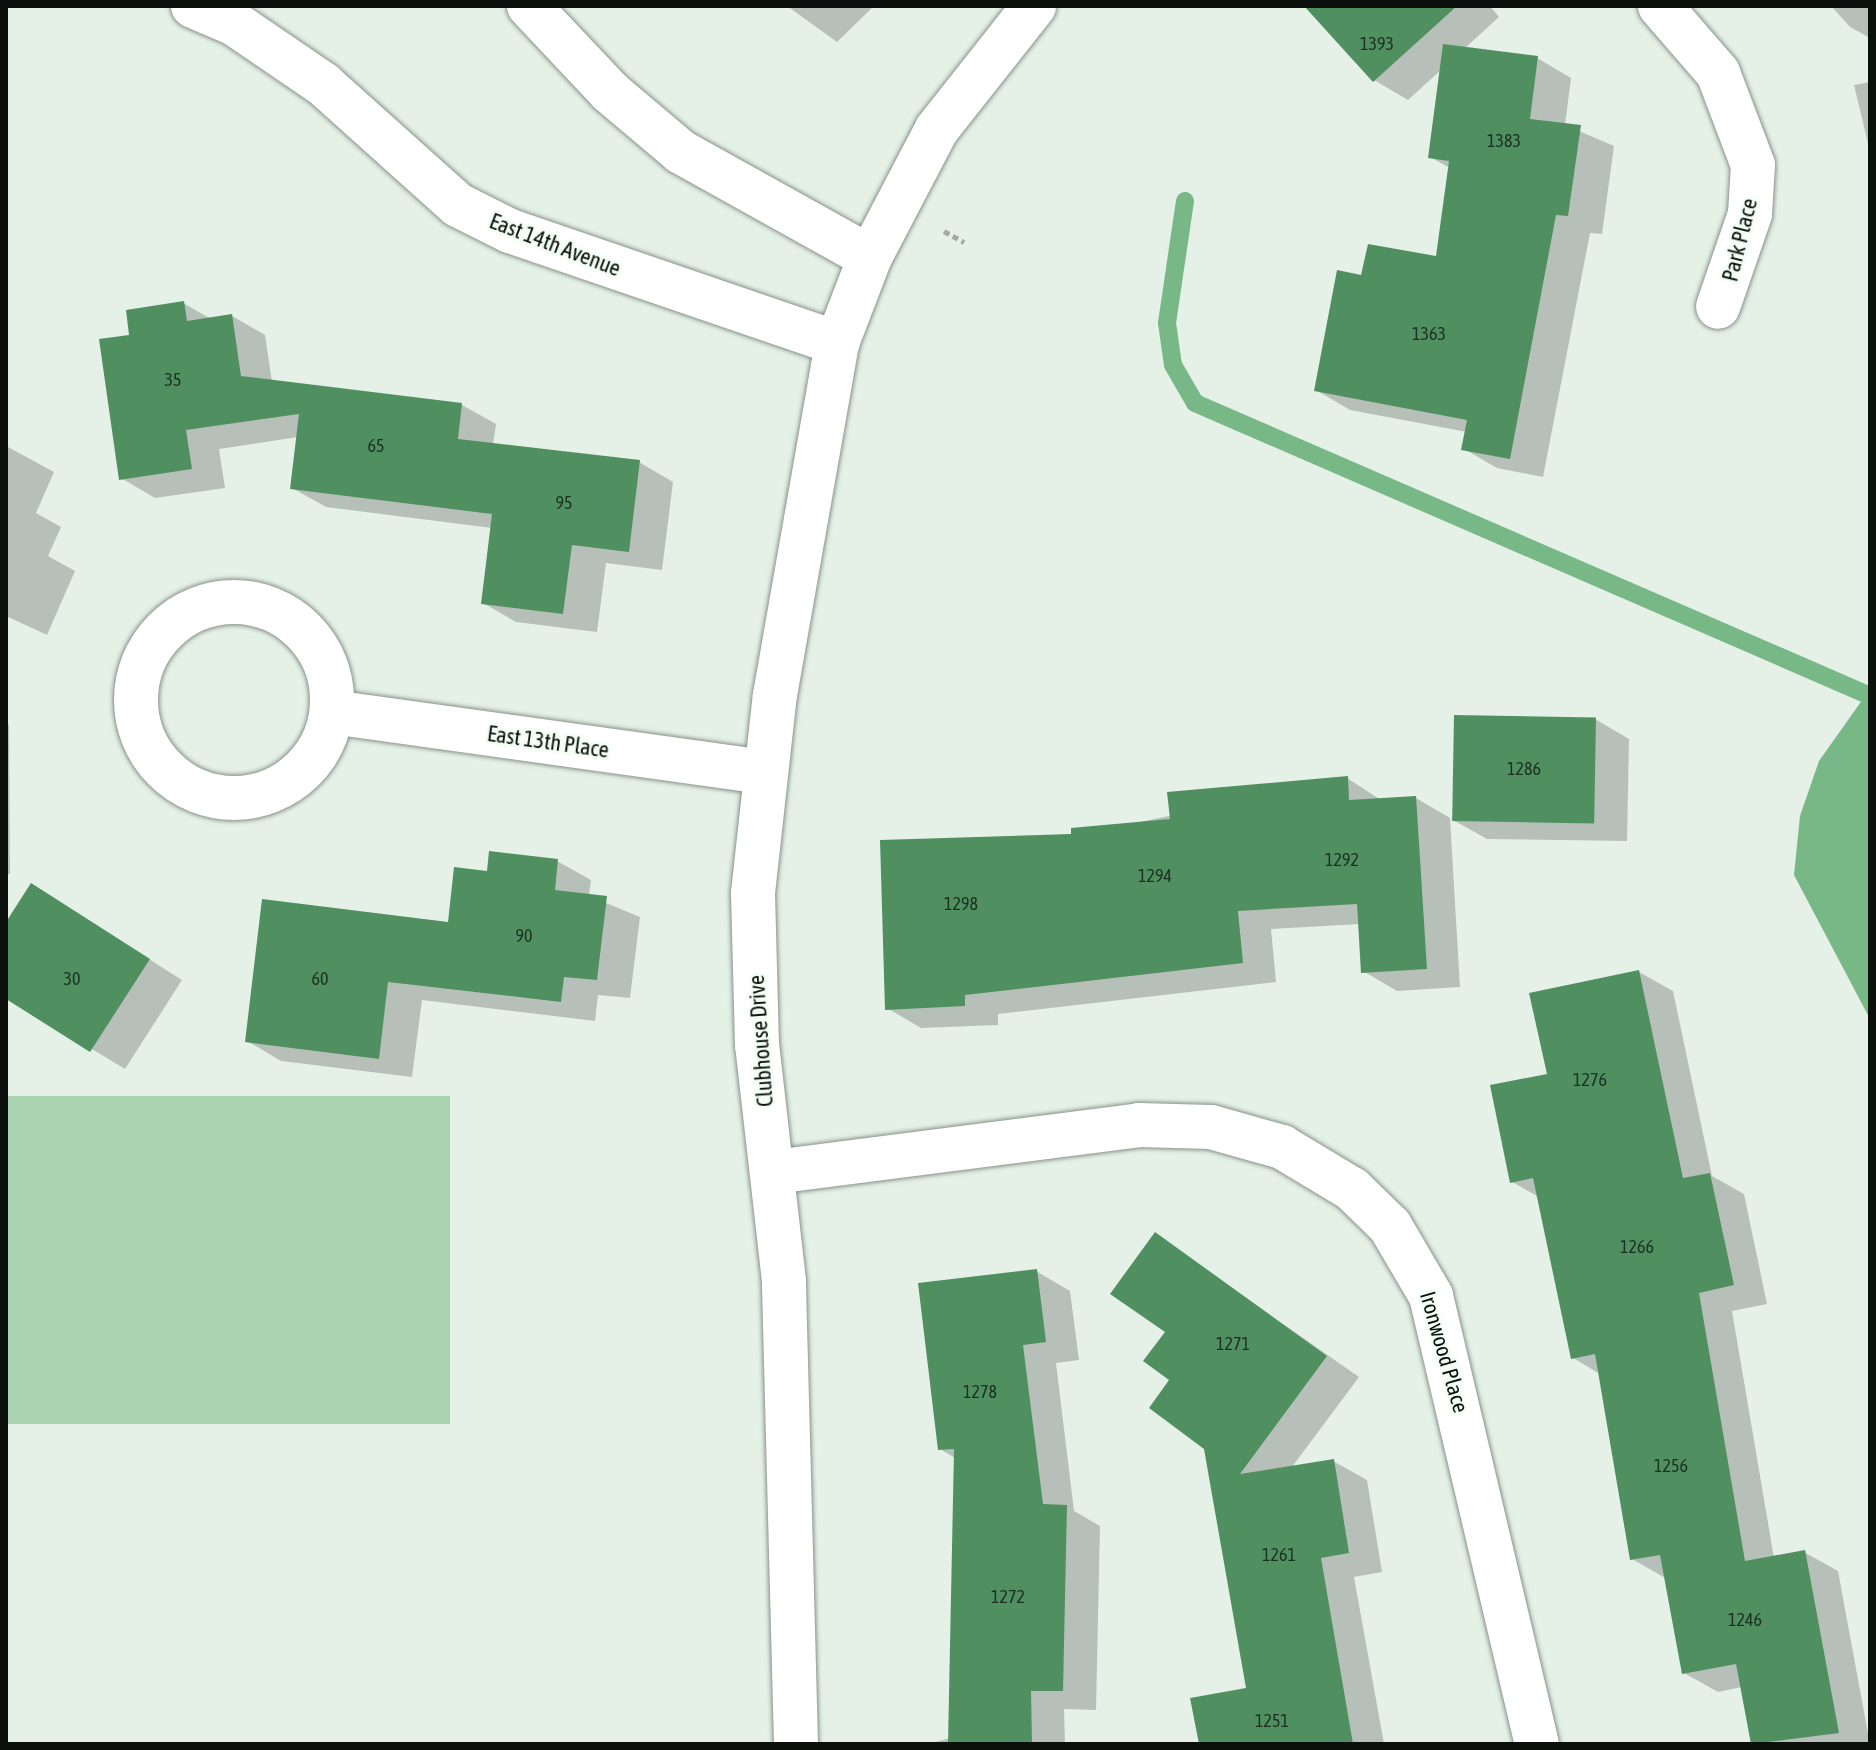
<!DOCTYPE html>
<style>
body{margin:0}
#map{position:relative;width:1876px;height:1750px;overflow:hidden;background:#e5f1e7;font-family:"Asap Condensed",sans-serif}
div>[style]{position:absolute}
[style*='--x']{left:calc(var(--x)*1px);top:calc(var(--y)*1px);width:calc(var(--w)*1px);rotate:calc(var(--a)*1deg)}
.green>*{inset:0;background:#a8d2b0;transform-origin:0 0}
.water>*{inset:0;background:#78b887}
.shadow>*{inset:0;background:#0003}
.stream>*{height:18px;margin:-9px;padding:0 9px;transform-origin:9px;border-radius:9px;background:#78b887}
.building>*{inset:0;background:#508f60;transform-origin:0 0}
.path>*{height:5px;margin-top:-2.5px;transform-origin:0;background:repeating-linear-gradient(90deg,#a1aaa3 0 6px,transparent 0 10px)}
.roads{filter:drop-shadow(0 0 2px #879389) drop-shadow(0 0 2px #879389)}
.street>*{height:44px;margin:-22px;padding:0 22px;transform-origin:22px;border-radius:22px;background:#fff}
.street>.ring{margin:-22px;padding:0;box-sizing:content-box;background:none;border:44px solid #fff;border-radius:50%}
span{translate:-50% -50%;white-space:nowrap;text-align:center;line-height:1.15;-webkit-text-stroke:6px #f2fef4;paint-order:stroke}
.number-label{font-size:18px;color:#1d3022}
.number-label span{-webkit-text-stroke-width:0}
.street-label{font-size:22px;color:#0c100d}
.frame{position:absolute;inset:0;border:8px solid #0c100d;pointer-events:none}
</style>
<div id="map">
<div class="green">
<div style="left:6px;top:1096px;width:444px;height:328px"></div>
</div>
<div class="water">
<div style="clip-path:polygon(1870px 689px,1870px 1019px,1794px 875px,1800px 816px,1819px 761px)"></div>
</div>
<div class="shadow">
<div style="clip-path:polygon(787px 6px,874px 6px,837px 42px)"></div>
<div style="clip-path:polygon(1307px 6px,1490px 6px,1499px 17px,1464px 49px,1537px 58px,1571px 78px,1565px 125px,1614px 146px,1602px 234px,1590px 233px,1543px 477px,1497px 468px,1464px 449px,1467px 432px,1350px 410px,1316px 390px,1363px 277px,1437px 259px,1450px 168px,1430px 157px,1441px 70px,1408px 100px,1374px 80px)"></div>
<div style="clip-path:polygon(1831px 6px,1870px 6px,1870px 38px,1850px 27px)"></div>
<div style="clip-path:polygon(1870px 82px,1870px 152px,1854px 85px)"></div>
<div style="clip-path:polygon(183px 303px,211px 319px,232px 316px,265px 335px,272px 382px,462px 405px,496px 424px,493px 445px,639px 462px,673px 482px,662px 570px,606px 563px,597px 632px,516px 622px,483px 603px,492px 528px,326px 507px,292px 488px,298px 437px,219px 449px,225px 488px,155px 498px,121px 478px,132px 337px)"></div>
<div style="clip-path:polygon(6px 446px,54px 472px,36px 513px,61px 527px,48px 556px,75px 571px,47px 635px,6px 616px)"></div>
<div style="clip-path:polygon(1595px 719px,1629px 739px,1627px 841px,1487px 839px,1453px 820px)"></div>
<div style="clip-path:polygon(6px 723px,9px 725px,10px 874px,6px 874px)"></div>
<div style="clip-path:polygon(1347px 778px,1381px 800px,1416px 798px,1450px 818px,1460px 987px,1397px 991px,1363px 971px,1360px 924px,1271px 929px,1276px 982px,998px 1014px,998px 1025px,921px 1028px,887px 1008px,1074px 836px)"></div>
<div style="clip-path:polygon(557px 861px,591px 880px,589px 896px,640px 917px,630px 998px,598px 995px,595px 1021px,422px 1000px,412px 1077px,281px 1061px,247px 1041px,450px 924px,489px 873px)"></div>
<div style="clip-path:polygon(65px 906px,182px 980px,125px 1069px,6px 997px,6px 926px)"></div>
<div style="clip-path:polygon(1639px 972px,1673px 991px,1712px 1176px,1744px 1194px,1767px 1304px,1732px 1311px,1774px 1558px,1804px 1552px,1838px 1571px,1870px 1744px,1753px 1744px,1742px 1687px,1718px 1692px,1684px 1673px,1667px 1579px,1632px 1559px,1600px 1374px,1573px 1358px,1539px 1197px,1512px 1182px,1549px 1076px)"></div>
<div style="clip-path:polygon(1156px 1235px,1359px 1377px,1292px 1467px,1333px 1461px,1367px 1480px,1382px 1572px,1354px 1577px,1384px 1744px,1201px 1744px,1248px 1689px,1206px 1448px,1172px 1379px)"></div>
<div style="clip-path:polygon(1036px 1271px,1070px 1291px,1079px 1360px,1056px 1363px,1074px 1511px,1100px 1526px,1096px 1710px,1064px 1709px,1065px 1744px,928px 1744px,950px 1738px,955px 1458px,940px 1449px)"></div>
</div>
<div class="stream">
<div style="--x:1185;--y:201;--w:123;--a:98.4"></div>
<div style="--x:1167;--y:323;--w:42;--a:81.9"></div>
<div style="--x:1173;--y:365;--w:44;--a:59.9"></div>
<div style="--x:1195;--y:403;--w:731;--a:23.45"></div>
</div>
<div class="building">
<div style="clip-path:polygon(1304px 6px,1457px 6px,1373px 82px)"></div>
<div style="clip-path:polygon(1443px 44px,1538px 56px,1530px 119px,1581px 125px,1568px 216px,1556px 215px,1510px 459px,1461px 450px,1467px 420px,1314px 391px,1337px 270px,1361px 275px,1368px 244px,1436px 256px,1449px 161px,1428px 158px)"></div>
<div style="clip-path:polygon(184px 301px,187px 321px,232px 314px,241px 376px,462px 403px,458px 439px,640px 460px,629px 552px,572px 545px,563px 614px,481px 604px,492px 514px,290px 489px,299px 414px,186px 430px,192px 469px,119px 480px,99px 339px,129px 335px,126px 310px)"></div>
<div style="left:1454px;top:715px;width:142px;height:106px;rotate:1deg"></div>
<div style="clip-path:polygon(1348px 776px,1349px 800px,1416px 796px,1427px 969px,1361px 973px,1357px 904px,1238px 911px,1243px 963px,965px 995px,965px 1006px,885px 1010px,880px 840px,1071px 834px,1071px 828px,1170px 819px,1167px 792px)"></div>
<div style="clip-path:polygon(489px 851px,558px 859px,555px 890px,607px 896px,597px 980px,564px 977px,561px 1002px,388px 982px,379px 1059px,245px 1042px,262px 899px,448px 922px,454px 867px,487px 871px)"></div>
<div style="clip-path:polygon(31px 883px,150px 959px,90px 1052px,6px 999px,6px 922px)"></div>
<div style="clip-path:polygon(1639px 970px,1683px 1178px,1710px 1173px,1734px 1285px,1699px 1293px,1745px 1561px,1805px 1550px,1839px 1733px,1751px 1744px,1736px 1664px,1682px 1674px,1660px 1555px,1630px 1560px,1595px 1354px,1571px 1359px,1533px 1178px,1510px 1183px,1490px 1085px,1547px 1074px,1529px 993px)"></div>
<div style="clip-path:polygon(1155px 1232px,1327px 1356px,1240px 1474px,1334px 1459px,1349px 1553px,1321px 1558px,1353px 1744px,1199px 1744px,1190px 1698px,1246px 1688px,1204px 1449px,1149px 1408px,1169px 1380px,1143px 1361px,1165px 1332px,1110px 1294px)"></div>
<div style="clip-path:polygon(1037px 1269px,1046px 1342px,1023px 1345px,1043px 1504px,1067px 1505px,1063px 1691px,1031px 1691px,1032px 1744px,948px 1744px,954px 1449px,938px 1450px,918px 1283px)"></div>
</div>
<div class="path">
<div style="--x:944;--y:231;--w:23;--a:29"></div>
</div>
<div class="roads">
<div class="street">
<div style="--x:193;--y:6;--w:46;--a:23.2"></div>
<div style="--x:235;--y:24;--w:107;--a:34.3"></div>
<div style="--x:323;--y:84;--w:181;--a:41.9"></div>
<div style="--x:458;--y:205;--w:58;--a:26.6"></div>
<div style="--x:510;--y:231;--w:346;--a:18.9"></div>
<div style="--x:529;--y:6;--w:118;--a:46.7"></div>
<div style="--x:610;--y:92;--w:93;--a:40.2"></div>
<div style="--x:681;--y:152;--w:216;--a:29.1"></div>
<div style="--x:1660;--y:6;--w:89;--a:49.1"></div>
<div style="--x:1718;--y:73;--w:98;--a:69.2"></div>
<div style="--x:1753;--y:165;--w:49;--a:93.5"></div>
<div style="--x:1750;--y:214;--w:98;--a:109"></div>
<div class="ring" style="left:136px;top:602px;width:152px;height:152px"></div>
<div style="--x:332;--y:712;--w:437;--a:7.9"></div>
<div style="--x:774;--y:1172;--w:368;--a:-7.3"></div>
<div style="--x:1139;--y:1125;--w:72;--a:1.6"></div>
<div style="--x:1211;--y:1127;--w:74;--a:15.7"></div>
<div style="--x:1282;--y:1147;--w:82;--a:31"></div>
<div style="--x:1352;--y:1189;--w:53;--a:44.2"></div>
<div style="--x:1390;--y:1226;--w:81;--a:59.6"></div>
<div style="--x:1431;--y:1296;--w:460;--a:76.7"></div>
<div style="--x:796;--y:1744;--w:463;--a:-91.5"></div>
<div style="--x:784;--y:1281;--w:238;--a:-96.5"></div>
<div style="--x:757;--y:1045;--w:152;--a:-91.5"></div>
<div style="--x:753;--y:893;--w:199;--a:-83.7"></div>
<div style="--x:775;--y:695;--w:357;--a:-80"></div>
<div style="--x:837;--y:343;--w:92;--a:-69"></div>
<div style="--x:870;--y:257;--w:144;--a:-62.4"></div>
<div style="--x:937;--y:129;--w:157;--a:-51.7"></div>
</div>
</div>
<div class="number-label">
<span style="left:1377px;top:44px">1393</span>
<span style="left:1504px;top:141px">1383</span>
<span style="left:1429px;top:334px">1363</span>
<span style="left:173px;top:380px">35</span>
<span style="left:376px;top:446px">65</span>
<span style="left:564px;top:503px">95</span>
<span style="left:1524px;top:769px">1286</span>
<span style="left:1342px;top:860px">1292</span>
<span style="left:1155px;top:876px">1294</span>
<span style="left:961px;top:904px">1298</span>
<span style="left:524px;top:936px">90</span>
<span style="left:72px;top:979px">30</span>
<span style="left:320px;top:979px">60</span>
<span style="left:1590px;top:1080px">1276</span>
<span style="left:1637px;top:1247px">1266</span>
<span style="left:1233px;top:1344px">1271</span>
<span style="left:980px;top:1392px">1278</span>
<span style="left:1671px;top:1466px">1256</span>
<span style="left:1279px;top:1555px">1261</span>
<span style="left:1008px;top:1597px">1272</span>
<span style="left:1745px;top:1620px">1246</span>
<span style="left:1272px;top:1721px">1251</span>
</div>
<div class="street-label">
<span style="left:1740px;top:240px;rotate:-76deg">Park Place</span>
<span style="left:555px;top:245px;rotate:21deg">East 14th Avenue</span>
<span style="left:548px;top:742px;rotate:8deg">East 13th Place</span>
<span style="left:761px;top:1041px;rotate:-94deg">Clubhouse Drive</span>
<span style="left:1444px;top:1352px;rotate:74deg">Ironwood Place</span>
</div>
<div class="frame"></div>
</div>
